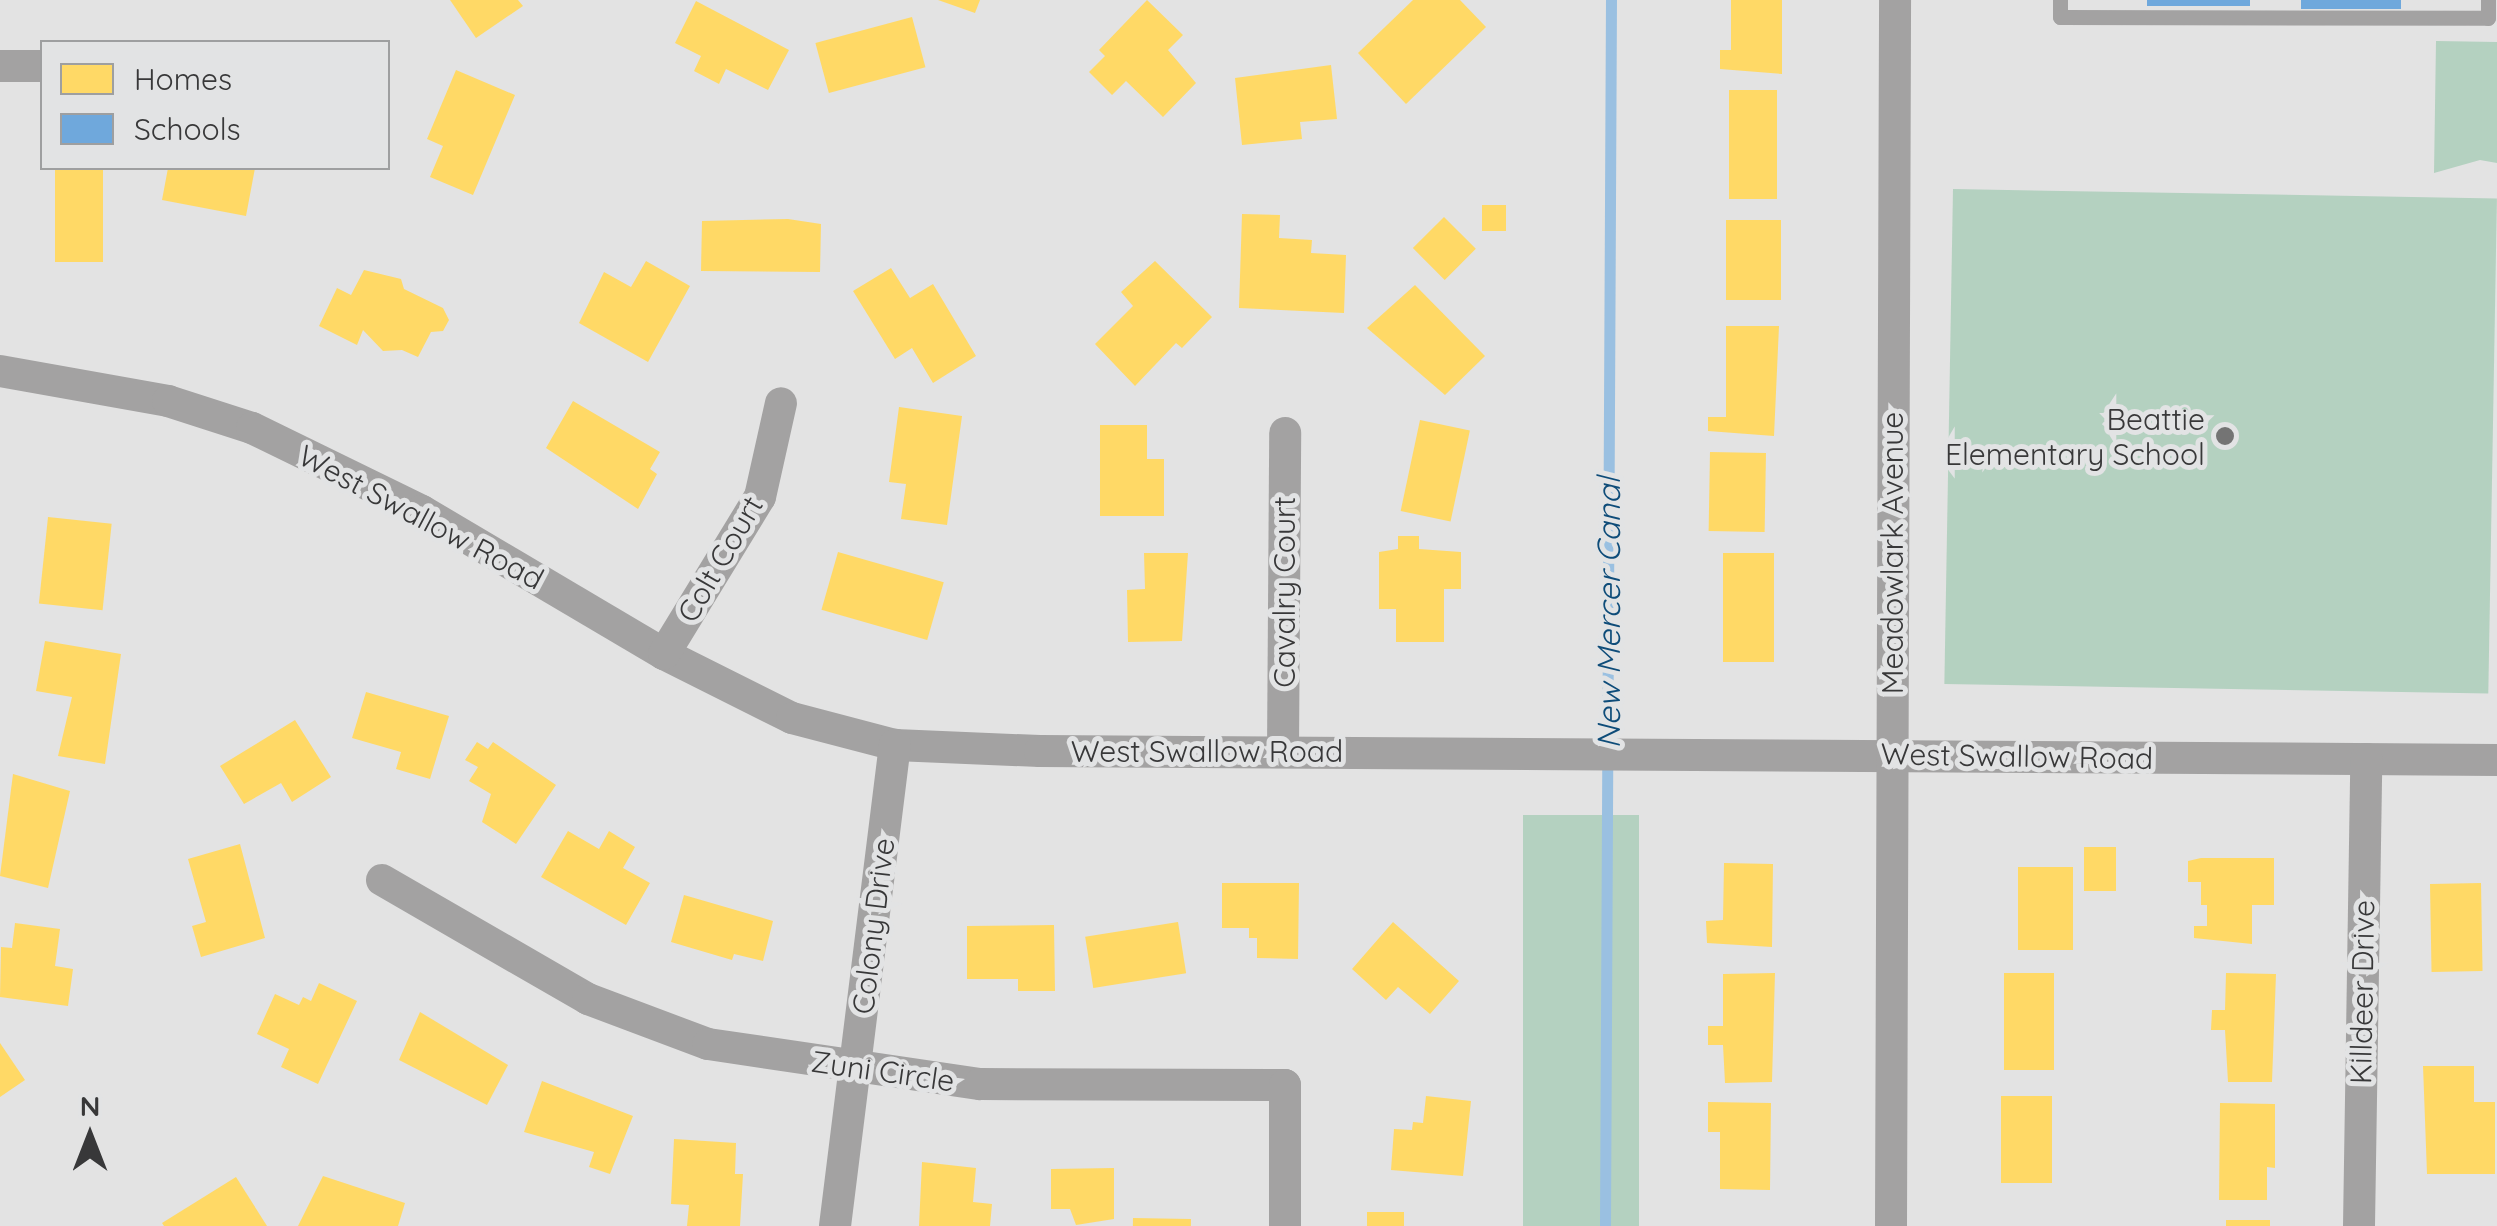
<!DOCTYPE html>
<style>
body{margin:0}
#map{position:relative;width:2497px;height:1226px;overflow:hidden;background:#e3e3e3;font-family:Quicksand,sans-serif}
div>[style]{position:absolute}
[style*='--x']{left:calc(var(--x)*1px);top:calc(var(--y)*1px);width:calc(var(--w)*1px);rotate:calc(var(--a)*1deg)}
.green>*{inset:0;background:#b4d1c0;transform-origin:0 0}
.homes>*{inset:0;background:#ffd966;transform-origin:0 0}
.schools>*{inset:0;background:#6fa8dc;transform-origin:0 0}
.stream>*{height:11px;margin:-5.5px;padding:0 5.5px;transform-origin:5.5px;border-radius:5.5px;background:#9ac0e1}
.service>*{height:15px;margin:-7.5px;padding:0 7.5px;transform-origin:7.5px;border-radius:7.5px;background:#a3a2a2}
.minor>*{height:32px;margin:-16px;padding:0 16px;transform-origin:16px;border-radius:16px;background:#a3a2a2}
.dots>*{width:28px;height:28px;translate:-50% -50%;box-sizing:border-box;border:5px solid #e2e3e4;border-radius:50%}
span{translate:-50% -50%;white-space:nowrap;text-align:center;line-height:1.15;-webkit-text-stroke:10px #e2e3e4;paint-order:stroke}
.poi-label{font-size:30px;color:#383839}
.right{translate:-100% -50%;text-align:right}
.street-label{font-size:30px;color:#383839}
.water-label{font-size:32px;color:#0e4c79;font-style:italic}
.legend{position:absolute;left:40px;top:40px;width:350px;height:130px;box-sizing:border-box;background:#e2e3e4;border:2px solid #9e9fa0;margin:0;padding:12px 18px;list-style:none;font-size:30px;color:#383839}
.legend li{display:flex;align-items:center;gap:20px;height:50px}
.legend b{width:50px;border:2px solid #9e9fa0}
.north{position:absolute;left:40px;top:1086px;width:100px;height:100px;-webkit-text-stroke:8px #e2e3e4;paint-order:stroke;rotate:0deg;font-size:28px;font-weight:700;line-height:40px;text-align:center;color:#383839}
.north::after{content:'';display:block;margin:auto;width:35px;height:45px;background:#383839;clip-path:polygon(50% 0,100% 100%,50% 72%,0 100%)}
</style>
<div id="map">
<div class="green">
<div style="clip-path:polygon(2436px 41px,2497px 42px,2497px 163px,2480px 160px,2434px 173px)"></div>
<div style="left:1953px;top:189px;width:544px;height:495px;rotate:1deg"></div>
<div style="left:1639px;top:815px;width:411px;height:116px;rotate:90deg"></div>
</div>
<div class="homes">
<div style="clip-path:polygon(450px 0,518px 0,523px 6px,476px 38px)"></div>
<div style="clip-path:polygon(938px 0,980px 0,975px 13px)"></div>
<div style="clip-path:polygon(1147px 0,1183px 35px,1168px 50px,1196px 83px,1163px 117px,1126px 81px,1112px 95px,1089px 72px,1105px 56px,1099px 50px)"></div>
<div style="clip-path:polygon(1413px 0,1460px 0,1486px 27px,1406px 104px,1358px 53px)"></div>
<div style="clip-path:polygon(1731px 0,1782px 0,1782px 74px,1720px 69px,1720px 50px,1731px 50px)"></div>
<div style="clip-path:polygon(696px 1px,789px 50px,768px 90px,726px 69px,719px 84px,694px 71px,701px 56px,675px 43px)"></div>
<div style="left:912px;top:17px;width:52px;height:100px;rotate:75deg"></div>
<div style="clip-path:polygon(1331px 65px,1337px 119px,1300px 122px,1302px 139px,1242px 145px,1235px 78px)"></div>
<div style="clip-path:polygon(456px 70px,515px 95px,473px 195px,430px 177px,443px 146px,427px 139px)"></div>
<div style="left:1729px;top:90px;width:48px;height:109px"></div>
<div style="left:55px;top:168px;width:48px;height:94px"></div>
<div style="clip-path:polygon(168px 168px,255px 168px,246px 216px,162px 200px)"></div>
<div style="left:1482px;top:205px;width:24px;height:26px"></div>
<div style="clip-path:polygon(1242px 214px,1280px 215px,1279px 238px,1312px 240px,1311px 253px,1346px 255px,1344px 313px,1239px 308px)"></div>
<div style="left:1444px;top:217px;width:45px;height:44px;rotate:45deg"></div>
<div style="clip-path:polygon(788px 219px,821px 224px,820px 272px,701px 271px,702px 221px)"></div>
<div style="left:1726px;top:220px;width:55px;height:80px"></div>
<div style="clip-path:polygon(646px 261px,690px 286px,648px 362px,579px 323px,604px 272px,631px 287px)"></div>
<div style="clip-path:polygon(1155px 261px,1212px 317px,1182px 348px,1176px 343px,1135px 386px,1095px 344px,1133px 306px,1121px 292px)"></div>
<div style="clip-path:polygon(891px 268px,910px 298px,933px 284px,976px 356px,933px 383px,912px 348px,895px 359px,853px 291px)"></div>
<div style="clip-path:polygon(364px 270px,401px 279px,404px 289px,443px 308px,449px 320px,443px 331px,431px 332px,418px 357px,402px 350px,383px 351px,363px 330px,357px 345px,319px 326px,337px 288px,351px 295px)"></div>
<div style="clip-path:polygon(1415px 285px,1485px 356px,1445px 395px,1367px 328px)"></div>
<div style="clip-path:polygon(1726px 326px,1779px 326px,1774px 436px,1708px 431px,1708px 417px,1726px 417px)"></div>
<div style="clip-path:polygon(573px 401px,660px 452px,650px 469px,657px 474px,638px 509px,546px 448px)"></div>
<div style="clip-path:polygon(899px 407px,962px 416px,947px 525px,901px 519px,906px 484px,889px 482px)"></div>
<div style="left:1420px;top:420px;width:51px;height:93px;rotate:12deg"></div>
<div style="clip-path:polygon(1100px 425px,1147px 425px,1147px 459px,1164px 459px,1164px 516px,1100px 516px)"></div>
<div style="left:1710px;top:452px;width:56px;height:79px;rotate:1deg"></div>
<div style="left:48px;top:517px;width:64px;height:87px;rotate:6deg"></div>
<div style="clip-path:polygon(1398px 536px,1419px 536px,1419px 549px,1461px 552px,1461px 589px,1444px 589px,1444px 642px,1396px 642px,1396px 609px,1379px 609px,1379px 552px,1398px 549px)"></div>
<div style="left:838px;top:552px;width:110px;height:60px;rotate:16deg"></div>
<div style="clip-path:polygon(1144px 553px,1188px 553px,1182px 641px,1128px 642px,1127px 590px,1145px 589px)"></div>
<div style="left:1723px;top:553px;width:51px;height:109px"></div>
<div style="clip-path:polygon(45px 641px,121px 654px,105px 764px,58px 756px,72px 697px,36px 691px)"></div>
<div style="clip-path:polygon(366px 692px,449px 716px,430px 779px,396px 769px,401px 752px,352px 738px)"></div>
<div style="clip-path:polygon(295px 720px,331px 777px,292px 802px,281px 783px,244px 804px,220px 766px)"></div>
<div style="clip-path:polygon(477px 742px,488px 749px,493px 742px,556px 785px,516px 844px,482px 822px,491px 794px,469px 781px,478px 767px,465px 760px)"></div>
<div style="clip-path:polygon(13px 774px,70px 791px,48px 888px,0 876px)"></div>
<div style="clip-path:polygon(568px 831px,599px 849px,609px 831px,635px 847px,623px 868px,650px 883px,626px 925px,541px 877px)"></div>
<div style="clip-path:polygon(240px 844px,265px 938px,201px 957px,192px 926px,206px 922px,188px 859px)"></div>
<div style="left:2084px;top:847px;width:32px;height:44px"></div>
<div style="clip-path:polygon(2201px 858px,2274px 858px,2274px 905px,2252px 905px,2252px 944px,2194px 938px,2194px 926px,2207px 926px,2207px 905px,2201px 905px,2201px 882px,2188px 882px,2188px 861px)"></div>
<div style="clip-path:polygon(1724px 863px,1773px 864px,1772px 947px,1707px 943px,1706px 921px,1723px 920px)"></div>
<div style="left:2018px;top:867px;width:55px;height:83px"></div>
<div style="clip-path:polygon(1222px 883px,1299px 883px,1298px 959px,1257px 958px,1257px 938px,1249px 938px,1249px 928px,1222px 928px)"></div>
<div style="left:2481px;top:883px;width:88px;height:51px;rotate:89deg"></div>
<div style="clip-path:polygon(684px 895px,773px 921px,763px 961px,734px 954px,732px 960px,671px 942px)"></div>
<div style="left:1178px;top:922px;width:52px;height:94px;rotate:81deg"></div>
<div style="clip-path:polygon(1393px 922px,1459px 981px,1430px 1014px,1398px 987px,1386px 1000px,1352px 969px)"></div>
<div style="clip-path:polygon(15px 923px,60px 929px,55px 966px,73px 969px,68px 1006px,0 997px,1px 947px,12px 948px)"></div>
<div style="clip-path:polygon(1054px 925px,1055px 991px,1018px 991px,1018px 979px,967px 979px,967px 926px)"></div>
<div style="clip-path:polygon(1775px 973px,1772px 1082px,1725px 1083px,1723px 1045px,1708px 1045px,1708px 1026px,1723px 1026px,1723px 974px)"></div>
<div style="left:2004px;top:973px;width:50px;height:97px"></div>
<div style="clip-path:polygon(2226px 973px,2276px 974px,2272px 1082px,2228px 1082px,2225px 1030px,2211px 1030px,2212px 1010px,2225px 1010px)"></div>
<div style="clip-path:polygon(319px 983px,357px 1001px,318px 1084px,281px 1067px,289px 1049px,257px 1034px,275px 994px,299px 1005px,303px 997px,311px 1001px)"></div>
<div style="clip-path:polygon(420px 1012px,508px 1065px,487px 1105px,399px 1060px)"></div>
<div style="clip-path:polygon(0 1043px,25px 1080px,0 1097px)"></div>
<div style="clip-path:polygon(2423px 1066px,2474px 1066px,2474px 1102px,2495px 1102px,2495px 1174px,2427px 1174px)"></div>
<div style="clip-path:polygon(542px 1081px,633px 1116px,610px 1174px,589px 1167px,594px 1152px,524px 1132px)"></div>
<div style="clip-path:polygon(1426px 1096px,1471px 1101px,1463px 1176px,1391px 1170px,1394px 1129px,1412px 1130px,1413px 1122px,1423px 1123px)"></div>
<div style="left:2001px;top:1096px;width:51px;height:87px"></div>
<div style="clip-path:polygon(1708px 1102px,1771px 1103px,1770px 1190px,1720px 1189px,1720px 1132px,1708px 1132px)"></div>
<div style="clip-path:polygon(2220px 1103px,2275px 1104px,2275px 1168px,2267px 1167px,2267px 1200px,2219px 1200px)"></div>
<div style="clip-path:polygon(674px 1139px,736px 1143px,735px 1174px,743px 1174px,740px 1226px,687px 1226px,689px 1205px,671px 1204px)"></div>
<div style="clip-path:polygon(922px 1162px,976px 1168px,973px 1202px,992px 1204px,990px 1226px,919px 1226px)"></div>
<div style="clip-path:polygon(1114px 1168px,1114px 1219px,1076px 1225px,1070px 1209px,1051px 1209px,1051px 1169px)"></div>
<div style="clip-path:polygon(323px 1176px,405px 1203px,398px 1226px,298px 1226px)"></div>
<div style="clip-path:polygon(236px 1177px,267px 1226px,164px 1226px,162px 1223px)"></div>
<div style="left:1367px;top:1212px;width:37px;height:14px"></div>
<div style="left:1133px;top:1218px;width:58px;height:8px;rotate:1deg"></div>
<div style="left:2226px;top:1220px;width:44px;height:6px"></div>
</div>
<div class="schools">
<div style="left:2147px;top:0;width:103px;height:6px"></div>
<div style="left:2301px;top:0;width:100px;height:9px"></div>
</div>
<div class="stream">
<div style="--x:1605;--y:1226;--w:1226;--a:-89.72"></div>
</div>
<div class="service">
<div style="--x:2060;--y:0;--w:17;--a:90"></div>
<div style="--x:2060;--y:17;--w:428;--a:0.1"></div>
<div style="--x:2488;--y:18;--w:18;--a:-90"></div>
</div>
<div class="minor">
<div style="--x:0;--y:66;--w:42;--a:0"></div>
<div style="--x:0;--y:371;--w:171;--a:10.1"></div>
<div style="--x:168;--y:401;--w:88;--a:17.8"></div>
<div style="--x:252;--y:428;--w:189;--a:26"></div>
<div style="--x:422;--y:511;--w:281;--a:30.6"></div>
<div style="--x:664;--y:654;--w:143;--a:26.6"></div>
<div style="--x:792;--y:718;--w:106;--a:14.7"></div>
<div style="--x:895;--y:745;--w:145;--a:2.4"></div>
<div style="--x:1040;--y:751;--w:1457;--a:0.35"></div>
<div style="--x:664;--y:654;--w:184;--a:-58.6"></div>
<div style="--x:760;--y:497;--w:96;--a:-77.4"></div>
<div style="--x:1283;--y:750;--w:317;--a:-89.6"></div>
<div style="--x:382;--y:880;--w:238;--a:30"></div>
<div style="--x:588;--y:999;--w:128;--a:20.6"></div>
<div style="--x:708;--y:1044;--w:275;--a:8.4"></div>
<div style="--x:980;--y:1084;--w:305;--a:0.2"></div>
<div style="--x:1285;--y:1085;--w:141;--a:90"></div>
<div style="--x:835;--y:1226;--w:485;--a:-82.9"></div>
<div style="--x:1891;--y:1226;--w:1226;--a:-89.81"></div>
<div style="--x:2359;--y:1226;--w:467;--a:-89.1"></div>
</div>
<div class="dots">
<div style="left:2225px;top:436px;background:#747474"></div>
</div>
<div class="poi-label">
<span class="right" style="left:2205px;top:436px">Beattie<br>Elementary School</span>
</div>
<div class="street-label">
<span style="left:421px;top:517px;rotate:28deg">West Swallow Road</span>
<span style="left:1892px;top:553px;rotate:-90deg">Meadowlark Avenue</span>
<span style="left:720px;top:559px;rotate:-60deg">Colt Court</span>
<span style="left:1284px;top:592px;rotate:-90deg">Cavalry Court</span>
<span style="left:1207px;top:751px">West Swallow Road</span>
<span style="left:2017px;top:756px;rotate:1deg">West Swallow Road</span>
<span style="left:873px;top:926px;rotate:-83deg">Colony Drive</span>
<span style="left:2362px;top:992px;rotate:-89deg">Killdeer Drive</span>
<span style="left:883px;top:1071px;rotate:8deg">Zuni Circle</span>
</div>
<div class="water-label">
<span style="left:1608px;top:613px;rotate:-90deg">New Mercer Canal</span>
</div>
<ul class="legend">
<li><b style="height:28px;background:#ffd966"></b>Homes</li>
<li><b style="height:28px;background:#6fa8dc"></b>Schools</li>
</ul>
<div class="north">N</div>
</div>
